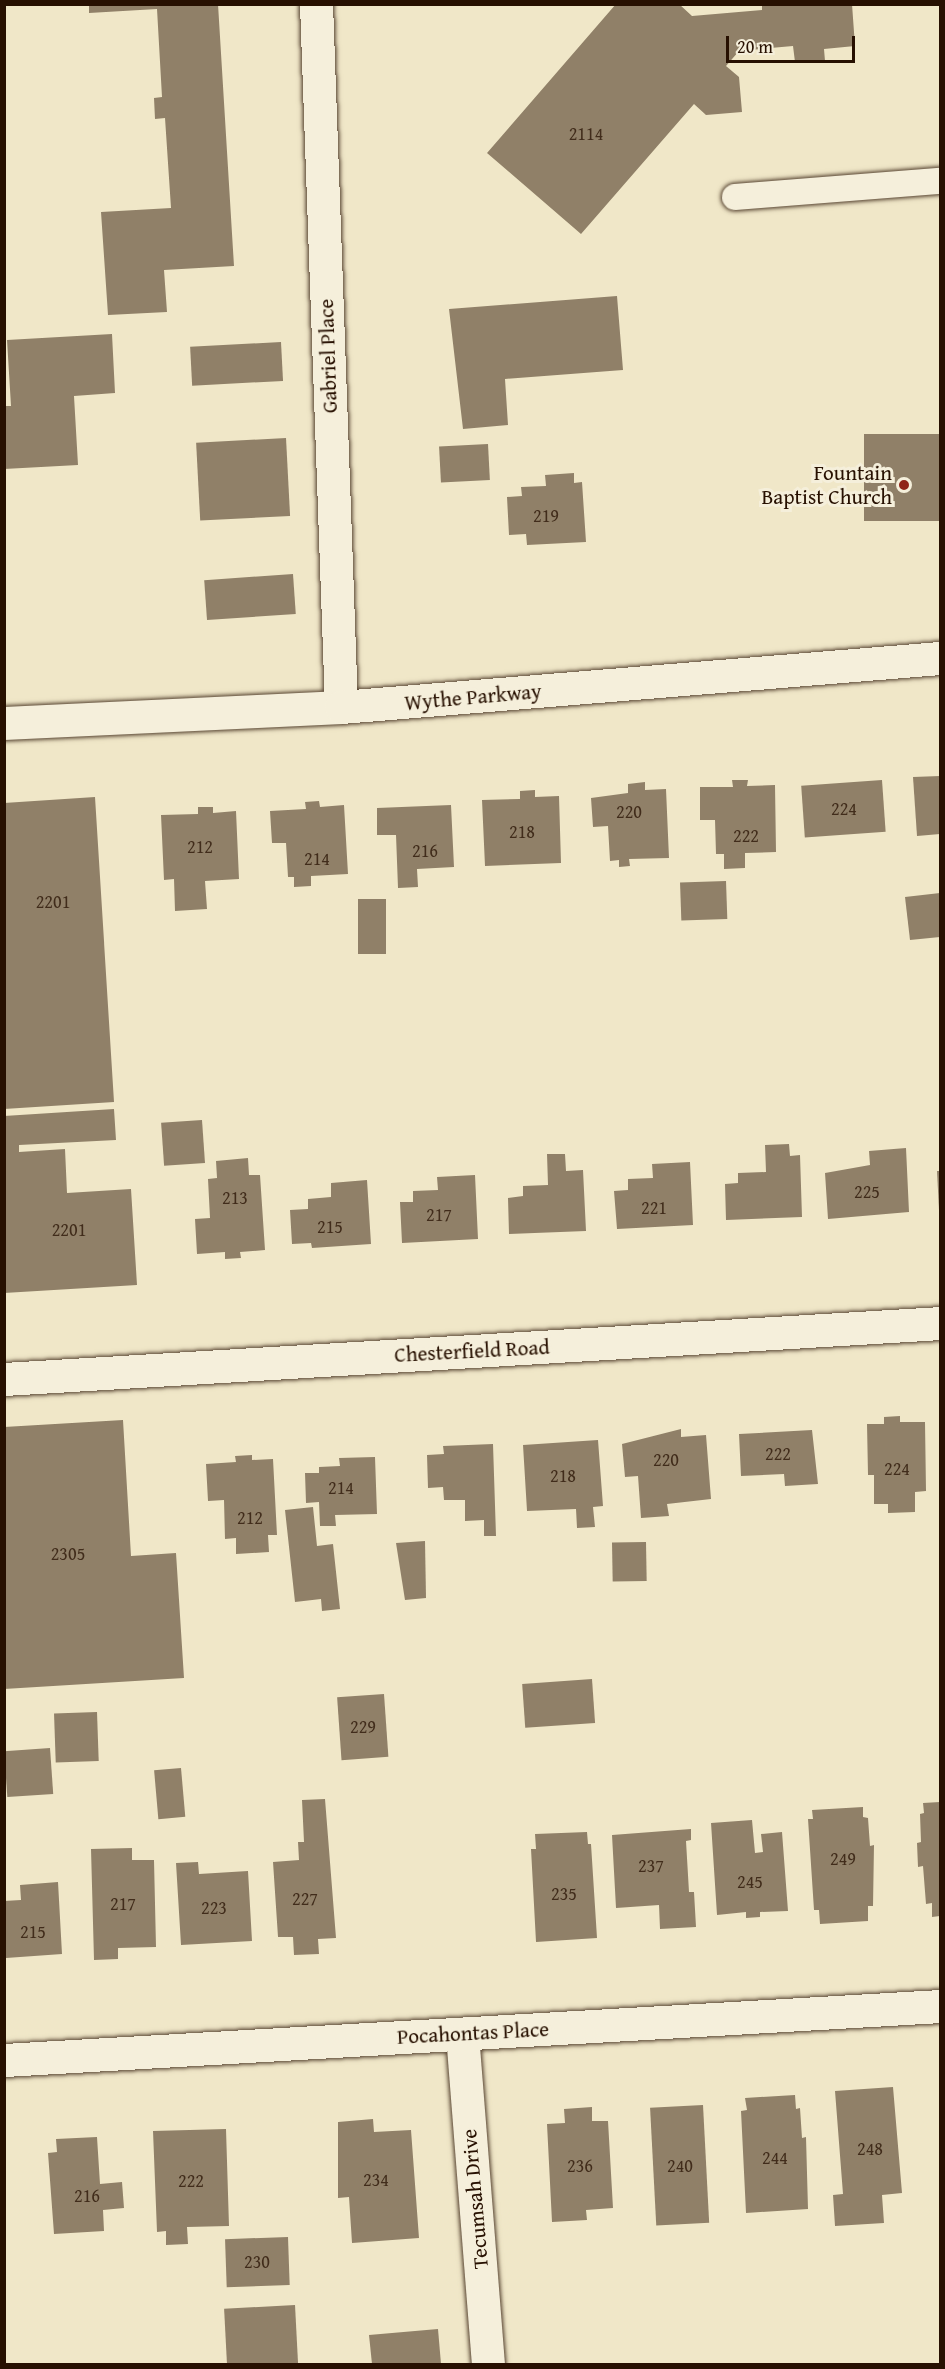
<!DOCTYPE html>
<style>
body{margin:0}
#map{position:relative;width:945px;height:2369px;overflow:hidden;background:#f0e7c8;font-family:"Gentium Book Plus",serif}
div>[style]{position:absolute}
[style*='--x']{left:calc(var(--x)*1px);top:calc(var(--y)*1px);width:calc(var(--w)*1px);rotate:calc(var(--a)*1deg)}
.building>*{inset:0;background:#908068;transform-origin:0 0}
.roads{filter:drop-shadow(0 0 2px #594633) drop-shadow(0 0 2px #594633)}
.service>*{height:26px;margin:-13px;padding:0 13px;transform-origin:13px;border-radius:13px;background:#f5efdb}
.minor>*{height:33px;margin:-16.5px;padding:0 16.5px;transform-origin:16.5px;border-radius:16.5px;background:#f5efdb}
.dots>*{width:16px;height:16px;translate:-50% -50%;box-sizing:border-box;border:3px solid #f5efdb;border-radius:50%}
span{translate:-50% -50%;white-space:nowrap;text-align:center;line-height:1.15;-webkit-text-stroke:6px #f5efdb;paint-order:stroke}
.number-label{font-size:18px;color:#412c1b}
.number-label span{-webkit-text-stroke-width:0}
.street-label{font-size:21px;color:#271001}
.poi-label{font-size:21px;color:#271001}
.right{translate:-100% -50%;text-align:right}
.frame{position:absolute;inset:0;border:6px solid #271001;pointer-events:none}
.scale{position:absolute;left:726px;top:36px;width:129px;height:27px;box-sizing:border-box;border:3px solid #271001;border-top:0;padding-left:8px;font-size:18px;line-height:21px;white-space:nowrap;color:#271001;-webkit-text-stroke:4px #f5efdb;paint-order:stroke}
</style>
<div id="map">
<div class="building">
<div style="clip-path:polygon(89px 4px,218px 4px,234px 266px,164px 270px,167px 312px,108px 315px,101px 212px,171px 208px,165px 118px,155px 119px,154px 98px,162px 97px,157px 9px,89px 13px)"></div>
<div style="clip-path:polygon(616px 4px,679px 4px,692px 16px,762px 10px,762px 4px,852px 4px,855px 46px,824px 49px,825px 61px,795px 62px,793px 46px,739px 51px,726px 66px,739px 77px,742px 112px,706px 115px,694px 104px,581px 234px,487px 153px)"></div>
<div style="clip-path:polygon(617px 296px,623px 370px,505px 379px,508px 425px,463px 429px,449px 309px)"></div>
<div style="clip-path:polygon(112px 334px,115px 393px,74px 396px,78px 465px,4px 469px,4px 406px,11px 406px,7px 340px)"></div>
<div style="left:281px;top:342px;width:39px;height:91px;rotate:87deg"></div>
<div style="left:940px;top:434px;width:87px;height:76px;rotate:90deg"></div>
<div style="left:286px;top:438px;width:78px;height:90px;rotate:87deg"></div>
<div style="left:488px;top:444px;width:36px;height:49px;rotate:87deg"></div>
<div style="clip-path:polygon(574px 473px,574px 483px,582px 482px,586px 542px,527px 545px,526px 534px,509px 535px,507px 497px,522px 496px,521px 487px,546px 486px,545px 475px)"></div>
<div style="left:293px;top:574px;width:40px;height:89px;rotate:86deg"></div>
<div style="clip-path:polygon(940px 776px,940px 834px,917px 836px,913px 777px)"></div>
<div style="clip-path:polygon(732px 780px,748px 780px,747px 786px,775px 785px,776px 852px,745px 853px,745px 868px,724px 869px,724px 854px,716px 854px,715px 820px,700px 820px,700px 787px,733px 787px)"></div>
<div style="left:882px;top:780px;width:52px;height:81px;rotate:86deg"></div>
<div style="clip-path:polygon(645px 782px,645px 790px,666px 789px,669px 858px,629px 859px,630px 866px,619px 867px,619px 860px,610px 861px,608px 826px,593px 827px,591px 798px,628px 793px,628px 784px)"></div>
<div style="clip-path:polygon(535px 790px,535px 797px,559px 796px,561px 863px,485px 866px,482px 800px,520px 799px,520px 791px)"></div>
<div style="clip-path:polygon(95px 797px,114px 1102px,4px 1109px,4px 803px)"></div>
<div style="clip-path:polygon(319px 801px,320px 807px,344px 805px,348px 874px,311px 876px,311px 886px,294px 887px,294px 877px,288px 877px,286px 843px,272px 843px,270px 811px,306px 809px,305px 802px)"></div>
<div style="clip-path:polygon(451px 805px,454px 867px,417px 869px,418px 887px,398px 888px,396px 835px,377px 835px,377px 808px)"></div>
<div style="clip-path:polygon(198px 807px,213px 807px,213px 813px,236px 811px,239px 879px,205px 881px,207px 909px,175px 911px,174px 879px,164px 880px,161px 815px,198px 814px)"></div>
<div style="left:726px;top:881px;width:38px;height:46px;rotate:88deg"></div>
<div style="clip-path:polygon(940px 893px,940px 937px,910px 940px,905px 897px)"></div>
<div style="left:358px;top:899px;width:28px;height:55px"></div>
<div style="clip-path:polygon(114px 1109px,116px 1140px,19px 1145px,19px 1152px,65px 1149px,67px 1193px,131px 1189px,137px 1285px,4px 1293px,4px 1116px)"></div>
<div style="left:202px;top:1120px;width:43px;height:41px;rotate:86deg"></div>
<div style="clip-path:polygon(789px 1144px,790px 1156px,800px 1155px,802px 1217px,726px 1220px,725px 1184px,738px 1183px,738px 1173px,766px 1172px,765px 1145px)"></div>
<div style="clip-path:polygon(906px 1148px,909px 1212px,828px 1219px,825px 1173px,870px 1165px,869px 1151px)"></div>
<div style="clip-path:polygon(547px 1154px,565px 1154px,566px 1171px,583px 1170px,586px 1231px,509px 1234px,508px 1198px,523px 1196px,523px 1186px,548px 1185px)"></div>
<div style="clip-path:polygon(248px 1158px,249px 1175px,260px 1175px,265px 1250px,240px 1252px,241px 1258px,225px 1259px,225px 1252px,197px 1254px,195px 1219px,210px 1218px,208px 1179px,217px 1178px,216px 1161px)"></div>
<div style="clip-path:polygon(690px 1162px,693px 1225px,617px 1229px,614px 1191px,628px 1190px,628px 1179px,653px 1178px,652px 1164px)"></div>
<div style="clip-path:polygon(937px 1171px,940px 1171px,940px 1210px,939px 1210px)"></div>
<div style="clip-path:polygon(475px 1175px,478px 1239px,402px 1243px,400px 1202px,413px 1202px,413px 1191px,438px 1190px,437px 1177px)"></div>
<div style="clip-path:polygon(367px 1180px,371px 1244px,312px 1248px,311px 1243px,292px 1244px,290px 1210px,308px 1209px,308px 1199px,331px 1197px,331px 1183px)"></div>
<div style="clip-path:polygon(900px 1416px,900px 1422px,925px 1422px,926px 1491px,915px 1492px,915px 1512px,888px 1513px,888px 1504px,874px 1504px,874px 1475px,868px 1475px,867px 1424px,884px 1424px,884px 1417px)"></div>
<div style="clip-path:polygon(123px 1420px,131px 1556px,176px 1553px,184px 1678px,4px 1689px,4px 1427px)"></div>
<div style="clip-path:polygon(681px 1429px,681px 1437px,706px 1435px,711px 1499px,667px 1504px,669px 1516px,641px 1518px,638px 1476px,625px 1477px,622px 1444px)"></div>
<div style="clip-path:polygon(812px 1430px,818px 1484px,785px 1486px,784px 1474px,741px 1476px,739px 1434px)"></div>
<div style="clip-path:polygon(598px 1440px,603px 1506px,593px 1507px,595px 1527px,577px 1528px,576px 1509px,527px 1511px,523px 1445px)"></div>
<div style="clip-path:polygon(493px 1444px,496px 1536px,484px 1536px,484px 1520px,465px 1521px,465px 1500px,444px 1500px,443px 1487px,428px 1488px,427px 1455px,444px 1454px,443px 1446px)"></div>
<div style="clip-path:polygon(252px 1455px,252px 1460px,273px 1459px,277px 1535px,268px 1535px,269px 1552px,236px 1554px,236px 1538px,225px 1539px,224px 1500px,208px 1501px,206px 1464px,236px 1462px,235px 1456px)"></div>
<div style="clip-path:polygon(375px 1457px,377px 1514px,335px 1515px,336px 1526px,320px 1526px,319px 1502px,306px 1503px,305px 1473px,319px 1473px,319px 1467px,340px 1466px,339px 1458px)"></div>
<div style="clip-path:polygon(313px 1507px,317px 1546px,333px 1544px,340px 1609px,322px 1611px,321px 1599px,295px 1602px,285px 1510px)"></div>
<div style="clip-path:polygon(425px 1541px,426px 1598px,405px 1600px,396px 1543px)"></div>
<div style="left:646px;top:1542px;width:39px;height:34px;rotate:89deg"></div>
<div style="left:592px;top:1679px;width:44px;height:70px;rotate:86deg"></div>
<div style="left:384px;top:1694px;width:63px;height:47px;rotate:86deg"></div>
<div style="left:97px;top:1712px;width:49px;height:43px;rotate:88deg"></div>
<div style="left:50px;top:1748px;width:46px;height:46px;rotate:86deg"></div>
<div style="left:181px;top:1768px;width:49px;height:27px;rotate:85deg"></div>
<div style="clip-path:polygon(325px 1799px,336px 1938px,318px 1939px,319px 1954px,294px 1955px,293px 1937px,278px 1937px,273px 1862px,299px 1860px,298px 1842px,304px 1842px,302px 1800px)"></div>
<div style="clip-path:polygon(940px 1802px,940px 1916px,932px 1917px,932px 1903px,926px 1904px,923px 1866px,918px 1867px,917px 1843px,921px 1842px,920px 1814px,924px 1813px,923px 1803px)"></div>
<div style="clip-path:polygon(863px 1807px,863px 1817px,868px 1818px,870px 1846px,874px 1845px,873px 1906px,868px 1906px,868px 1921px,820px 1924px,819px 1910px,814px 1910px,808px 1819px,813px 1819px,812px 1810px)"></div>
<div style="clip-path:polygon(752px 1820px,755px 1853px,763px 1852px,761px 1834px,782px 1832px,788px 1911px,760px 1912px,760px 1917px,746px 1918px,746px 1912px,717px 1915px,711px 1823px)"></div>
<div style="clip-path:polygon(691px 1829px,691px 1840px,686px 1841px,689px 1892px,694px 1892px,696px 1927px,660px 1929px,659px 1905px,616px 1908px,612px 1835px)"></div>
<div style="clip-path:polygon(587px 1832px,588px 1844px,591px 1844px,597px 1938px,536px 1942px,531px 1849px,536px 1849px,535px 1834px)"></div>
<div style="clip-path:polygon(132px 1848px,132px 1860px,154px 1860px,156px 1947px,118px 1948px,118px 1959px,94px 1960px,91px 1849px)"></div>
<div style="clip-path:polygon(198px 1862px,199px 1874px,248px 1871px,252px 1941px,181px 1945px,176px 1863px)"></div>
<div style="clip-path:polygon(58px 1882px,62px 1954px,6px 1958px,4px 1901px,21px 1900px,20px 1885px)"></div>
<div style="clip-path:polygon(893px 2087px,902px 2193px,882px 2195px,884px 2223px,835px 2226px,833px 2195px,843px 2194px,835px 2091px)"></div>
<div style="clip-path:polygon(795px 2095px,796px 2109px,800px 2108px,802px 2138px,806px 2137px,808px 2209px,746px 2213px,741px 2111px,747px 2110px,745px 2098px)"></div>
<div style="left:703px;top:2105px;width:118px;height:53px;rotate:87deg"></div>
<div style="clip-path:polygon(592px 2107px,592px 2121px,608px 2121px,613px 2208px,586px 2210px,587px 2220px,552px 2222px,547px 2124px,565px 2123px,564px 2109px)"></div>
<div style="clip-path:polygon(373px 2119px,374px 2132px,411px 2130px,419px 2238px,352px 2243px,349px 2197px,338px 2198px,338px 2122px)"></div>
<div style="clip-path:polygon(226px 2129px,229px 2226px,187px 2227px,188px 2244px,166px 2245px,166px 2231px,157px 2232px,153px 2131px)"></div>
<div style="clip-path:polygon(97px 2137px,100px 2184px,122px 2182px,124px 2208px,103px 2210px,104px 2231px,54px 2234px,48px 2153px,57px 2152px,56px 2139px)"></div>
<div style="left:288px;top:2237px;width:48px;height:63px;rotate:88deg"></div>
<div style="left:295px;top:2305px;width:59px;height:71px;rotate:87deg"></div>
<div style="clip-path:polygon(438px 2329px,441px 2364px,372px 2364px,369px 2335px)"></div>
</div>
<div class="roads">
<div class="service">
<div style="--x:735;--y:197;--w:206;--a:-4.5"></div>
</div>
<div class="minor">
<div style="--x:316;--y:4;--w:703;--a:87.96"></div>
<div style="--x:4;--y:723;--w:337;--a:-2.7"></div>
<div style="--x:341;--y:707;--w:601;--a:-4.68"></div>
<div style="--x:4;--y:1379;--w:938;--a:-3.42"></div>
<div style="--x:462;--y:2034;--w:331;--a:85.5"></div>
<div style="--x:4;--y:2060;--w:938;--a:-3.3"></div>
</div>
</div>
<div class="dots">
<div style="left:904px;top:485px;background:#8f2418"></div>
</div>
<div class="number-label">
<span style="left:586px;top:134px">2114</span>
<span style="left:546px;top:516px">219</span>
<span style="left:844px;top:809px">224</span>
<span style="left:629px;top:812px">220</span>
<span style="left:522px;top:832px">218</span>
<span style="left:746px;top:836px">222</span>
<span style="left:200px;top:847px">212</span>
<span style="left:425px;top:851px">216</span>
<span style="left:317px;top:859px">214</span>
<span style="left:53px;top:902px">2201</span>
<span style="left:867px;top:1192px">225</span>
<span style="left:235px;top:1198px">213</span>
<span style="left:654px;top:1208px">221</span>
<span style="left:439px;top:1215px">217</span>
<span style="left:330px;top:1227px">215</span>
<span style="left:69px;top:1230px">2201</span>
<span style="left:778px;top:1454px">222</span>
<span style="left:666px;top:1460px">220</span>
<span style="left:897px;top:1469px">224</span>
<span style="left:563px;top:1476px">218</span>
<span style="left:341px;top:1488px">214</span>
<span style="left:250px;top:1518px">212</span>
<span style="left:68px;top:1554px">2305</span>
<span style="left:363px;top:1727px">229</span>
<span style="left:843px;top:1859px">249</span>
<span style="left:651px;top:1866px">237</span>
<span style="left:750px;top:1882px">245</span>
<span style="left:564px;top:1894px">235</span>
<span style="left:305px;top:1899px">227</span>
<span style="left:123px;top:1904px">217</span>
<span style="left:214px;top:1908px">223</span>
<span style="left:33px;top:1932px">215</span>
<span style="left:870px;top:2149px">248</span>
<span style="left:775px;top:2158px">244</span>
<span style="left:580px;top:2166px">236</span>
<span style="left:680px;top:2166px">240</span>
<span style="left:376px;top:2180px">234</span>
<span style="left:191px;top:2181px">222</span>
<span style="left:87px;top:2196px">216</span>
<span style="left:257px;top:2262px">230</span>
</div>
<div class="street-label">
<span style="left:328px;top:356px;rotate:-92deg">Gabriel Place</span>
<span style="left:473px;top:697px;rotate:-5deg">Wythe Parkway</span>
<span style="left:472px;top:1351px;rotate:-3deg">Chesterfield Road</span>
<span style="left:473px;top:2033px;rotate:-3deg">Pocahontas Place</span>
<span style="left:475px;top:2199px;rotate:-95deg">Tecumsah Drive</span>
</div>
<div class="poi-label">
<span class="right" style="left:892px;top:485px">Fountain<br>Baptist Church</span>
</div>
<div class="frame"></div>
<div class="scale">20 m</div>
</div>
